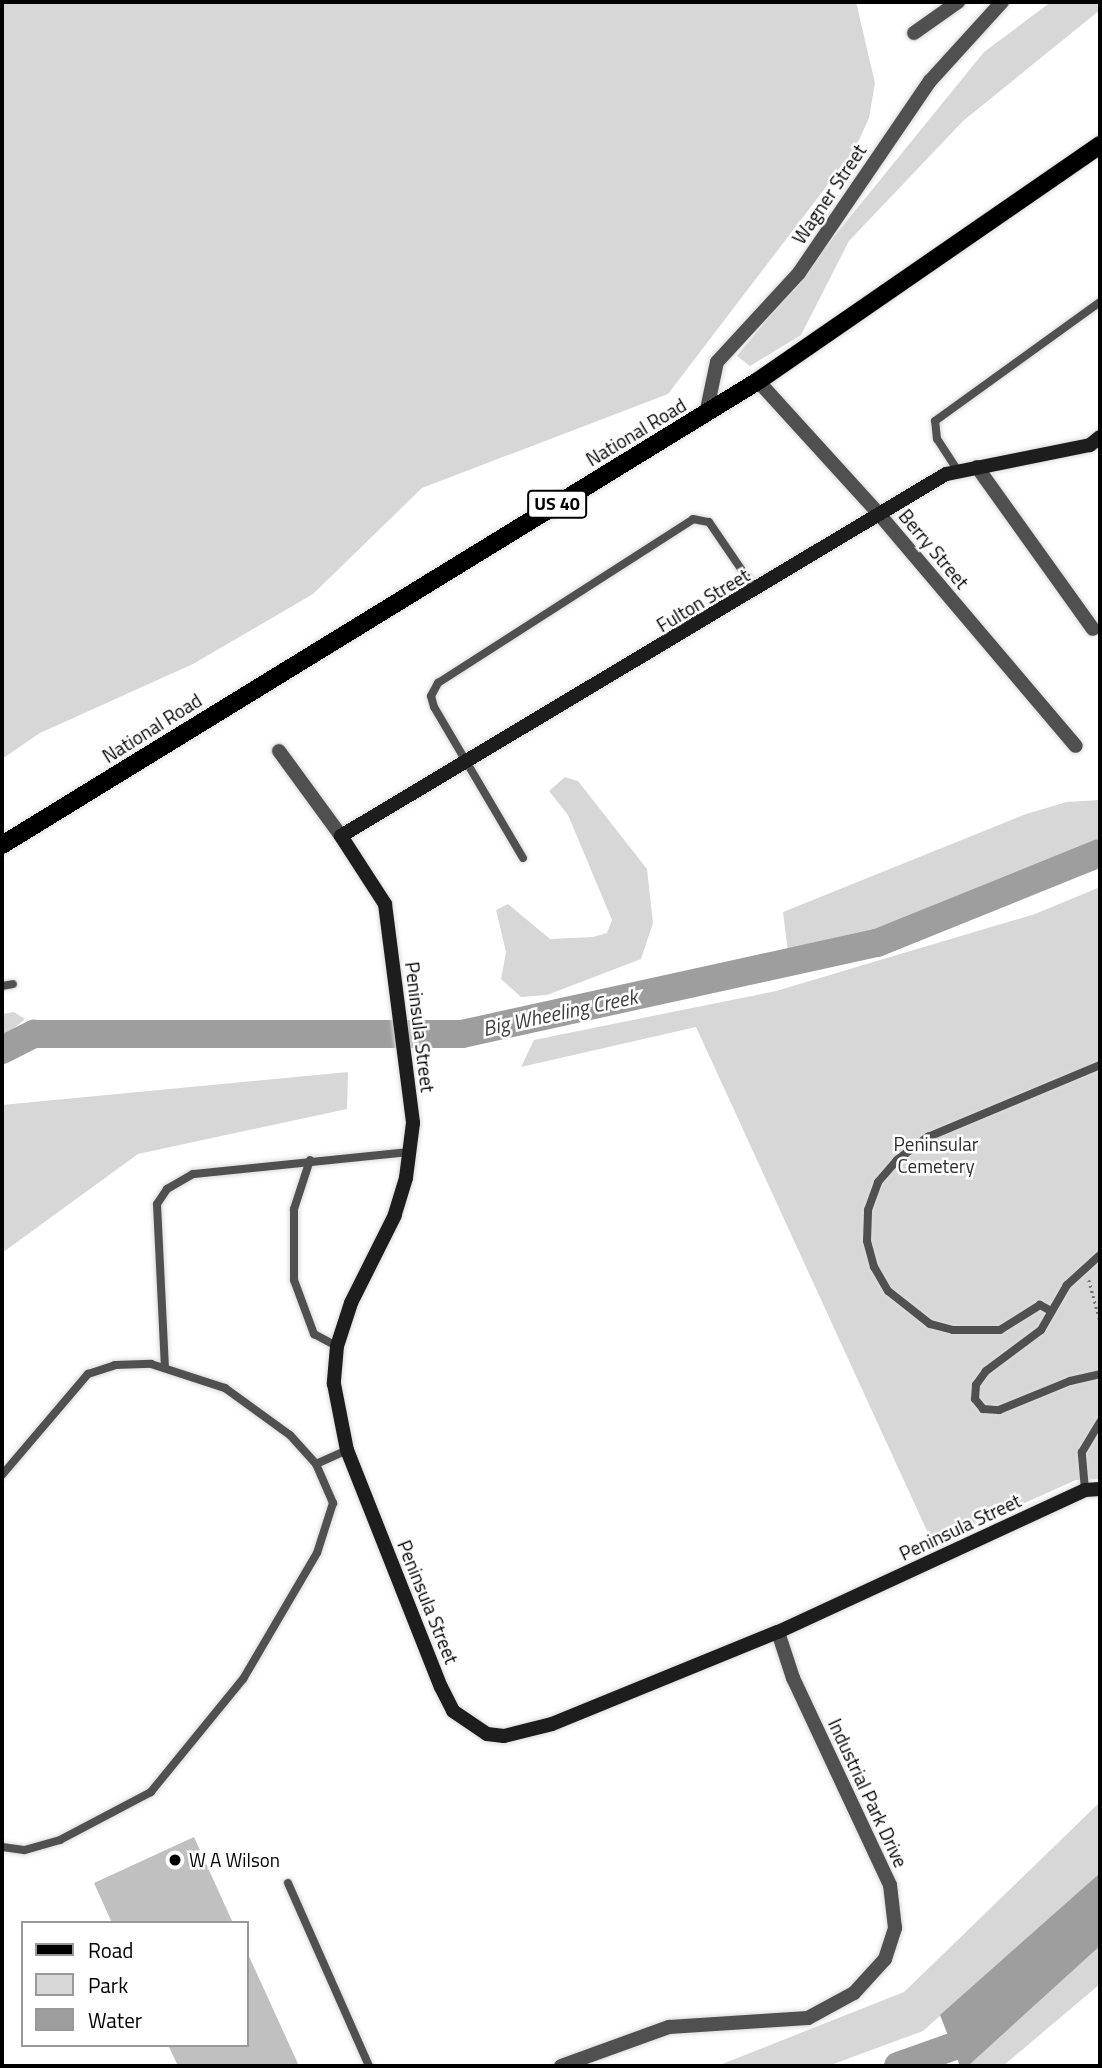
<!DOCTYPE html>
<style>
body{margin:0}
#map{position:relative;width:1102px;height:2068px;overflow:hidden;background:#fff;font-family:"Titillium Web",sans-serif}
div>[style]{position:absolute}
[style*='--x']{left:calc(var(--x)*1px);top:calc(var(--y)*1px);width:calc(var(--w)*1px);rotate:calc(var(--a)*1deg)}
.green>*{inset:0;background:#d7d7d7}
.water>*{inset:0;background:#9e9e9e}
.river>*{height:28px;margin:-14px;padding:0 14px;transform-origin:14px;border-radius:14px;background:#9e9e9e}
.building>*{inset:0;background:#c0c0c0}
.path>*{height:2.5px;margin-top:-1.25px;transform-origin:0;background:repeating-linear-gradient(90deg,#727272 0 2px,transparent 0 5.5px)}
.roads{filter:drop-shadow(0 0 2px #dbdbdb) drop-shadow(0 0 2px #dbdbdb)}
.lane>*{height:8px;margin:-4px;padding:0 4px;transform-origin:4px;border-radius:4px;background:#505050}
.street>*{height:14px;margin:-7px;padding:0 7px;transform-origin:7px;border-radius:7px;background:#505050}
.secondary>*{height:14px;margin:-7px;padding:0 7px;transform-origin:7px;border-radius:7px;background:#1d1d1d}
.primary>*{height:18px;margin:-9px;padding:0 9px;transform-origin:9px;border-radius:9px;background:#000}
.dots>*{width:19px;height:19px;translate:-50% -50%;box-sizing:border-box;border:4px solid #fff;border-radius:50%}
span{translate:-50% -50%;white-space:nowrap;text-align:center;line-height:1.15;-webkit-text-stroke:5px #fff;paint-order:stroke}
.shield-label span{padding:2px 5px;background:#fff;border:2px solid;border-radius:5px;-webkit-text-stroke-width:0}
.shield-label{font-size:18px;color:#000;font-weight:700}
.street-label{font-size:19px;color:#000}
.park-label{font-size:19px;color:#2e2e2e}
.poi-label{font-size:19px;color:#000}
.left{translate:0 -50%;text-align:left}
.water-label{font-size:21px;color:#3f3f3f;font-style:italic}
.frame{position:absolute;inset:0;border:4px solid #000;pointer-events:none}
.legend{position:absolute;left:21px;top:1921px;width:228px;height:126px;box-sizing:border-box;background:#fff;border:2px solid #999;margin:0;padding:9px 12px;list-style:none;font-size:21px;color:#000}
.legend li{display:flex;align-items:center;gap:14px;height:35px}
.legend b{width:35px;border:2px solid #999}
</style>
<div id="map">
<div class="green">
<div style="clip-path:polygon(2px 2px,856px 2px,875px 83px,869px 118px,855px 149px,668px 394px,422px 488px,313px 594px,193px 664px,40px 733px,2px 759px)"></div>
<div style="clip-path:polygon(1051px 2px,1100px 2px,1100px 10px,963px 121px,849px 241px,801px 335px,750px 366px,737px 356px,984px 52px)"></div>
<div style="clip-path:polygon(565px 777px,578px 781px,647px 869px,653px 923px,641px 959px,547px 995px,521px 997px,501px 979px,506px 952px,496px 910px,508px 904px,550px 939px,593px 937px,607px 933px,612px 920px,568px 815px,549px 791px)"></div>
<div style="clip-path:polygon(1100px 800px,1100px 838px,912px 921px,788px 952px,783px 912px,1026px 814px,1067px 802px)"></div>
<div style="clip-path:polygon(1100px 887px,1100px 1479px,1076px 1480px,933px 1544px,696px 1027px,521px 1067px,534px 1040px,776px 991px,1035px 914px)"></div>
<div style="clip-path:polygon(14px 1012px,25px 1019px,2px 1038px,2px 1014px)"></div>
<div style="clip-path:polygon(348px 1072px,347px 1109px,138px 1154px,2px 1253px,2px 1105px)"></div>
<div style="clip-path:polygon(1100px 1802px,1100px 1873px,923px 2031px,828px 2066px,717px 2066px,904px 1992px)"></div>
<div style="clip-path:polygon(1100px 1946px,1100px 1984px,1003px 2066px,968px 2066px)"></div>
</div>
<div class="water">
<div style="clip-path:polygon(1100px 1873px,1100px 1946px,968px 2066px,960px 2066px,940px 2015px)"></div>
</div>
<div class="river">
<div style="--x:2;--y:1050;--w:36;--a:-27"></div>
<div style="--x:34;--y:1034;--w:428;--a:0"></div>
<div style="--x:462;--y:1034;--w:425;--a:-12.4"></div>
<div style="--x:877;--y:943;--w:240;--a:-22"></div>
<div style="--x:898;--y:2066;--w:69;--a:-19.5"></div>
<div style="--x:963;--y:2043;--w:26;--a:-40"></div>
</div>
<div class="building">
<div style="clip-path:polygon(194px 1837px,233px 1923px,112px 1923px,94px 1883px)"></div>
<div style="clip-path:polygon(247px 1952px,299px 2066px,178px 2066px,168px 2045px,247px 2045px)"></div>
</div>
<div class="path">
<div style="--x:1089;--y:1280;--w:42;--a:75"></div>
</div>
<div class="roads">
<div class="lane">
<div style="--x:958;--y:471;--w:38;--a:-123"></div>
<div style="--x:937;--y:439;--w:18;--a:-96"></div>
<div style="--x:935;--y:421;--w:203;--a:-35.8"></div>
<div style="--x:523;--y:858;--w:175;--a:-120.5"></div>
<div style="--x:434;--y:707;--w:11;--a:-105"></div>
<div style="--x:431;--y:696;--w:15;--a:-62"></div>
<div style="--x:438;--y:683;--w:303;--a:-32.7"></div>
<div style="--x:693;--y:519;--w:16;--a:11"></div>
<div style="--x:709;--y:522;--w:83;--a:55.7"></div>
<div style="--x:2;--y:986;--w:11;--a:-10"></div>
<div style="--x:310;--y:1160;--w:52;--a:108.1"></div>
<div style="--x:294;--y:1209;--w:71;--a:90"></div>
<div style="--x:294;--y:1280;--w:58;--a:69.7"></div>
<div style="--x:314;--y:1334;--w:26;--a:28"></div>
<div style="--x:1100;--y:1255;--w:45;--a:137.7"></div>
<div style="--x:1067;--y:1285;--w:52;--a:120"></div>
<div style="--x:1041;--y:1330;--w:69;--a:143.3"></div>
<div style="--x:986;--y:1371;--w:17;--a:126"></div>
<div style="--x:976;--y:1385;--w:14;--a:94"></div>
<div style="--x:975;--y:1399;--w:13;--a:51"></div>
<div style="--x:983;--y:1409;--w:16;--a:4"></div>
<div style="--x:999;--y:1410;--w:77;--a:-22.2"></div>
<div style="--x:1070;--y:1381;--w:31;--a:-13"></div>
<div style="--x:1051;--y:1311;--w:13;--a:-151"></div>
<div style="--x:1040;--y:1305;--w:47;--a:148"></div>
<div style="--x:1000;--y:1330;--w:47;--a:180"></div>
<div style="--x:953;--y:1330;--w:24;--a:-165"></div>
<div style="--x:930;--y:1324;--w:53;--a:-141.8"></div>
<div style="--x:888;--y:1291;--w:28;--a:-120"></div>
<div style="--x:874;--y:1267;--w:27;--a:-105"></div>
<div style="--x:867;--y:1241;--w:31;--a:-88"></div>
<div style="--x:868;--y:1210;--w:30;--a:-70"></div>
<div style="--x:878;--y:1182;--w:29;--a:-49"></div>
<div style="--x:897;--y:1160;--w:39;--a:-37"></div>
<div style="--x:928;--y:1137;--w:186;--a:-22.7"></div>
<div style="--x:165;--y:1368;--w:164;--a:-92.8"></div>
<div style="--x:157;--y:1204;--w:18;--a:-56"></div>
<div style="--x:167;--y:1189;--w:30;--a:-30"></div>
<div style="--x:193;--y:1174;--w:218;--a:-5.8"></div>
<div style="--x:316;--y:1464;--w:34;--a:-24"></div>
<div style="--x:2;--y:1475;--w:133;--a:-49.6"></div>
<div style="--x:88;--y:1374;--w:28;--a:-18"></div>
<div style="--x:115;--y:1365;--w:36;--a:-2"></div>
<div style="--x:151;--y:1364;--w:78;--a:18"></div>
<div style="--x:225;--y:1388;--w:80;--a:35.9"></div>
<div style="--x:290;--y:1435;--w:39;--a:48"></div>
<div style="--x:316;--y:1464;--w:43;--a:66.4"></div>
<div style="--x:333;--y:1503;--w:52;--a:107.7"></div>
<div style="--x:317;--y:1553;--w:146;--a:120.4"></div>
<div style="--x:243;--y:1679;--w:146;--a:129.2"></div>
<div style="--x:151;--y:1792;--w:103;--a:152.2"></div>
<div style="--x:60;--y:1840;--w:37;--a:164"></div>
<div style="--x:24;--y:1850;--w:22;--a:-172"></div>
<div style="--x:1085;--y:1490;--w:38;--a:-95"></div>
<div style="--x:1082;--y:1452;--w:35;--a:-59"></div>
<div style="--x:288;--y:1883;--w:200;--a:66.1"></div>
</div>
<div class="street">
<div style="--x:914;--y:33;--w:54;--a:-35.2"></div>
<div style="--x:758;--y:381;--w:180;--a:47.7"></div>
<div style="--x:879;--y:514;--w:304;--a:49.7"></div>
<div style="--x:706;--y:414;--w:53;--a:-78.1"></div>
<div style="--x:717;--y:362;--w:121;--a:-47.3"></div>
<div style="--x:799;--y:273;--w:232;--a:-55.7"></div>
<div style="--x:930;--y:81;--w:107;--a:-47.7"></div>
<div style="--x:977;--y:467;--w:199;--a:54.4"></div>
<div style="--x:279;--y:751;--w:105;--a:53.9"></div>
<div style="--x:561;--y:2066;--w:115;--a:-19.9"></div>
<div style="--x:669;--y:2027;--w:139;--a:-3.7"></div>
<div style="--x:808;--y:2018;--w:52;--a:-28.5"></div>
<div style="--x:854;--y:1993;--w:46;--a:-47.6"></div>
<div style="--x:885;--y:1959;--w:33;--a:-72"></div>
<div style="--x:895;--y:1928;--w:43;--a:-96.6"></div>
<div style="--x:890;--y:1885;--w:229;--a:-115.1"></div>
<div style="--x:793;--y:1678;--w:48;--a:-108.1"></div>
</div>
<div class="secondary">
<div style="--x:1100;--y:437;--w:13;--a:141"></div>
<div style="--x:1090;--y:445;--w:147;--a:168.6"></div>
<div style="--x:946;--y:474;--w:705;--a:149.11"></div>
<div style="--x:341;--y:836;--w:81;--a:57.1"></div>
<div style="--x:385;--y:904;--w:221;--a:82.7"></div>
<div style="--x:413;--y:1123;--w:55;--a:97.3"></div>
<div style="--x:406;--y:1178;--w:39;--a:107"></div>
<div style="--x:395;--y:1215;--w:98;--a:116.6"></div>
<div style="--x:351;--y:1303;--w:45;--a:108"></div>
<div style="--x:337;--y:1346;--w:38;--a:95"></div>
<div style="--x:334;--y:1384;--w:67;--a:78.9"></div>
<div style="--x:347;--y:1450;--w:255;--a:68.4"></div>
<div style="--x:441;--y:1687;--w:27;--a:63"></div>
<div style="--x:453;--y:1711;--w:41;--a:34.1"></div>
<div style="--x:487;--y:1734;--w:17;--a:7"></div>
<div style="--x:504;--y:1736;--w:49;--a:-14"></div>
<div style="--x:552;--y:1724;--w:244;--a:-22.2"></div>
<div style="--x:778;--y:1632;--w:338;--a:-24.8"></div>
<div style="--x:1085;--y:1490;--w:15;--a:-4"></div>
</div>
<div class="primary">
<div style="--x:2;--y:845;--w:887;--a:-31.54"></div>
<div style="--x:758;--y:381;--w:416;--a:-34.6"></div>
</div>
</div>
<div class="dots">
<div style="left:175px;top:1860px;background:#000"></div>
</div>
<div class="shield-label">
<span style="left:557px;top:504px">US 40</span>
</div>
<div class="street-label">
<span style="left:829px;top:194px;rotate:-56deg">Wagner Street</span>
<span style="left:636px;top:432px;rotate:-31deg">National Road</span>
<span style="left:934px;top:549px;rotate:50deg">Berry Street</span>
<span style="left:703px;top:600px;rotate:-31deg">Fulton Street</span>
<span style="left:152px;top:728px;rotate:-32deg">National Road</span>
<span style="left:420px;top:1027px;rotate:83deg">Peninsula Street</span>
<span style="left:960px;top:1527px;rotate:-25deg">Peninsula Street</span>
<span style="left:428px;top:1602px;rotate:68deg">Peninsula Street</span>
<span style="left:868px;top:1793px;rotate:65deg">Industrial Park Drive</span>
</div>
<div class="park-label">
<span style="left:936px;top:1155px">Peninsular<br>Cemetery</span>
</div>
<div class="poi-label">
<span class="left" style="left:189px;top:1860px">W A Wilson</span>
</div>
<div class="water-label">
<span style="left:560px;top:1012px;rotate:-12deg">Big Wheeling Creek</span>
</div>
<div class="frame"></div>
<ul class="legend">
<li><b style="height:9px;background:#000"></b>Road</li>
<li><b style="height:19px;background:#d7d7d7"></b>Park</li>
<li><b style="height:19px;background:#9e9e9e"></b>Water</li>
</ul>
</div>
